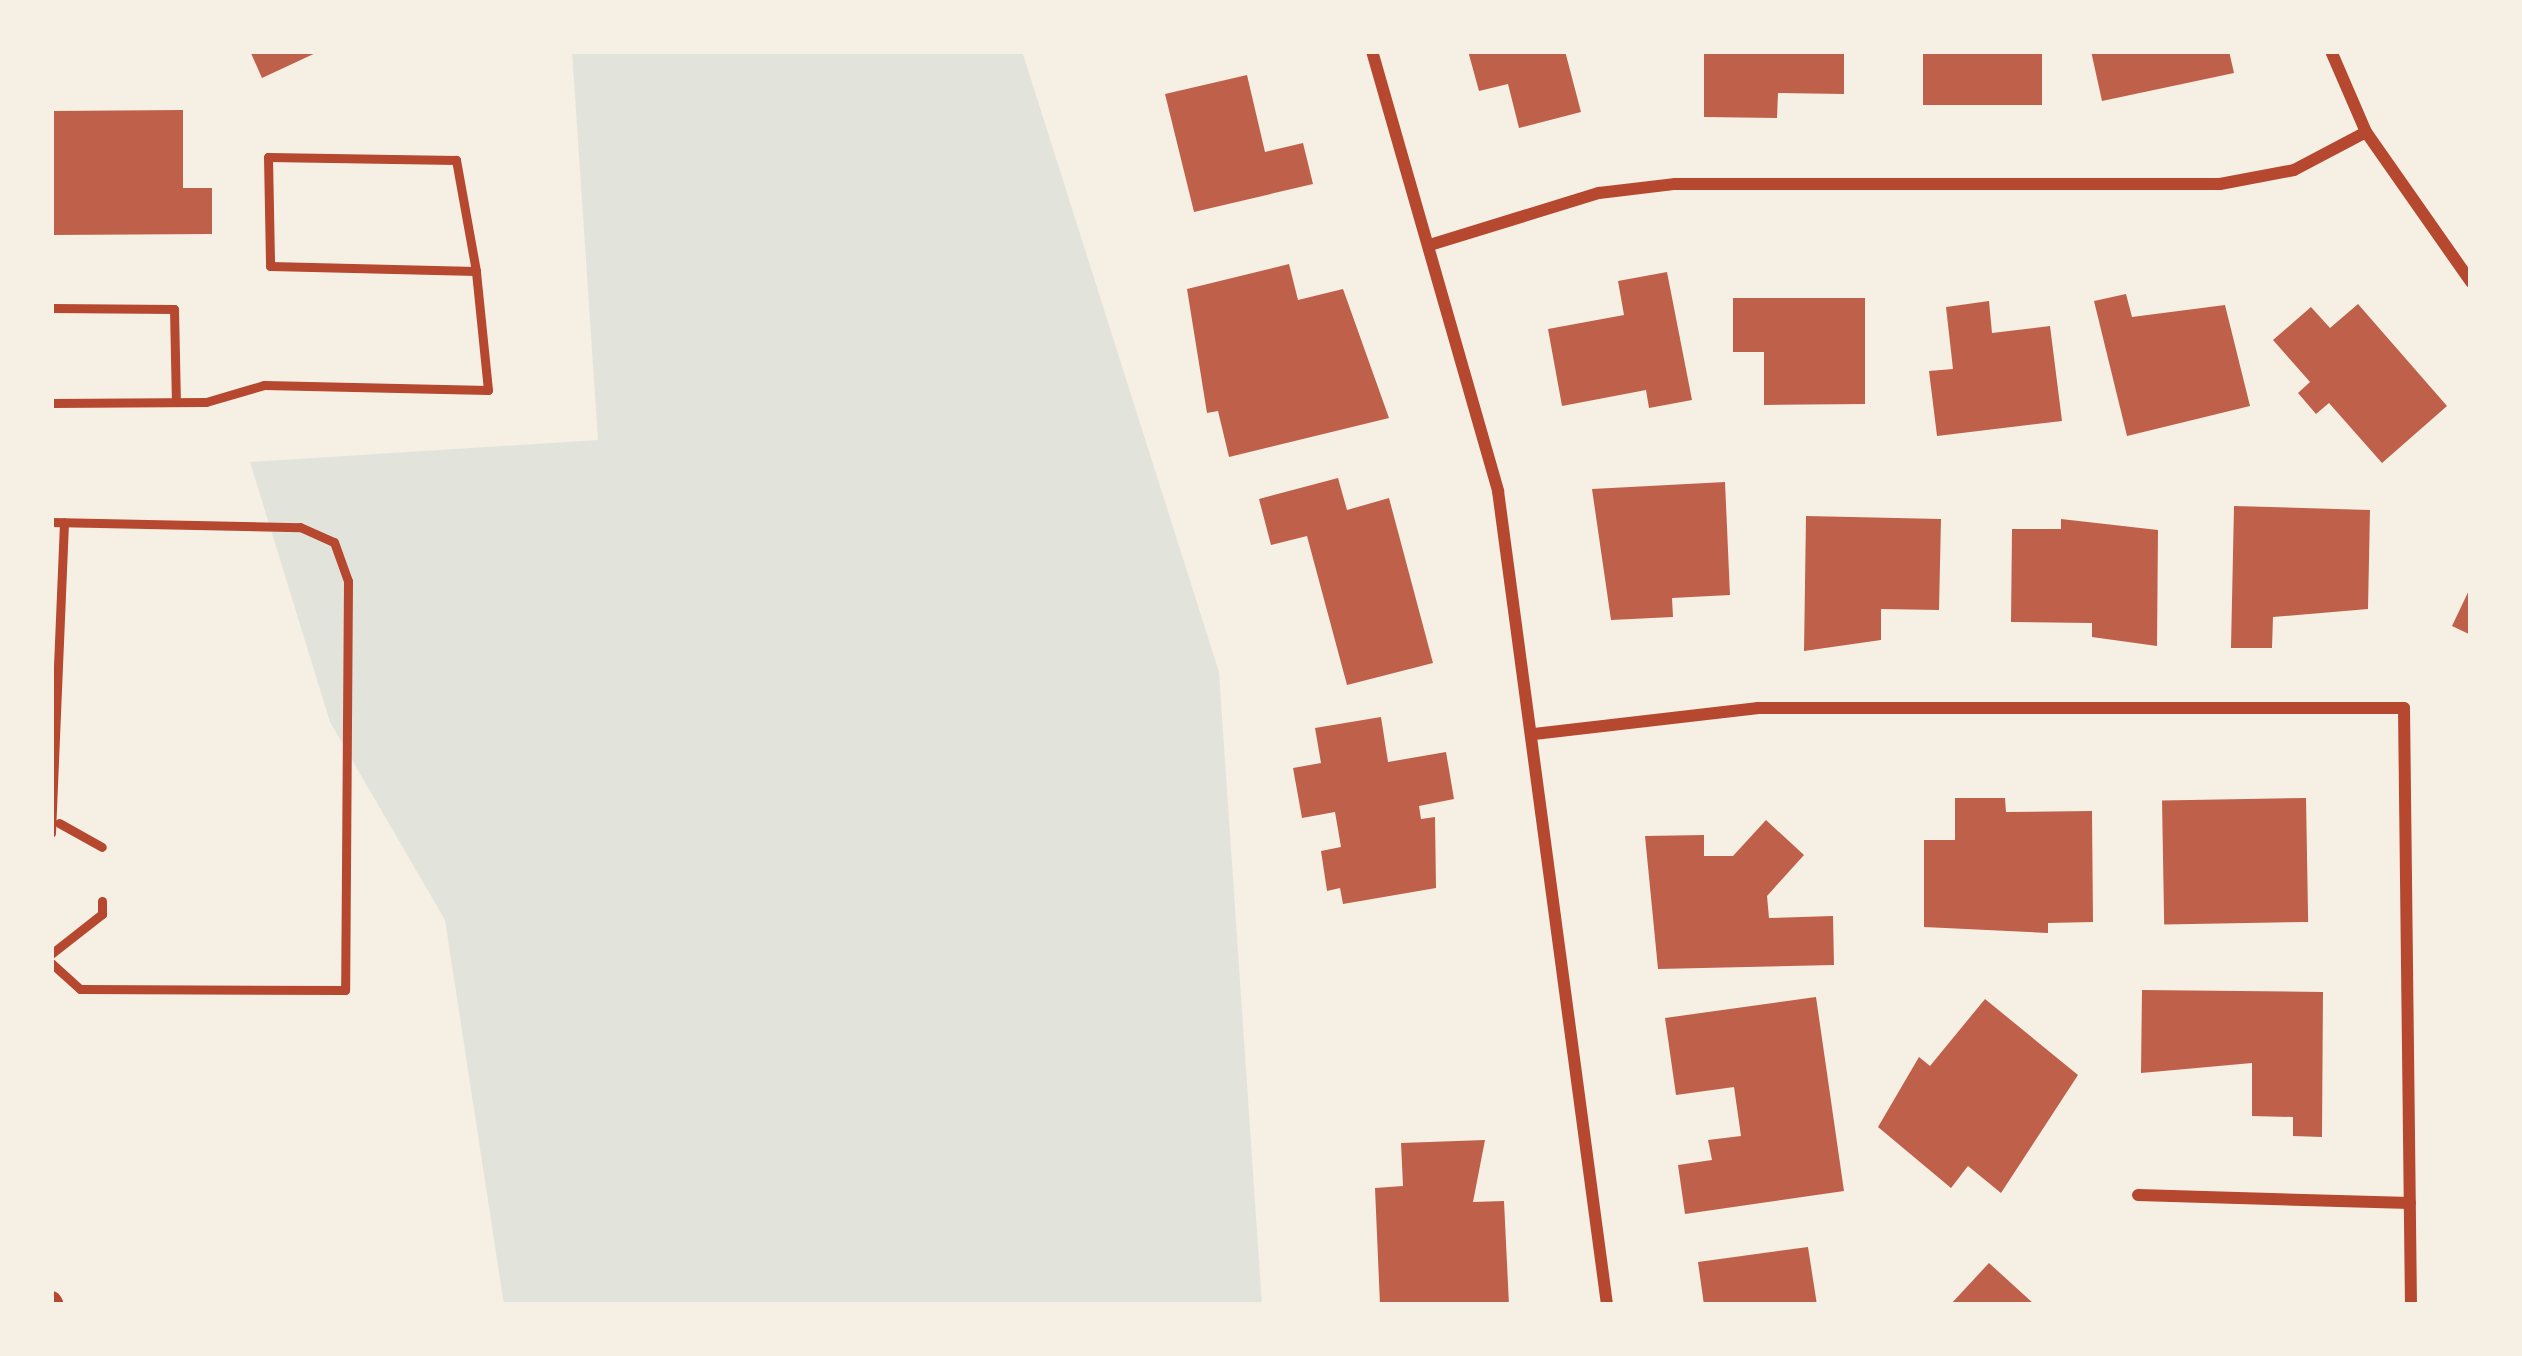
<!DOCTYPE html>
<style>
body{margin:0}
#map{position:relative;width:2522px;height:1356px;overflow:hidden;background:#f6efe4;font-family:"Exo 2",sans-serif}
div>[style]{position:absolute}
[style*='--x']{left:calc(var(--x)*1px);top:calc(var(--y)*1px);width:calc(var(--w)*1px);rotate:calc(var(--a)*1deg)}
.green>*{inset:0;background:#e2e4dc}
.building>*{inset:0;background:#bf614a;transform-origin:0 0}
.service>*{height:9px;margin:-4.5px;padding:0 4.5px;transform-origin:4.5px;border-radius:4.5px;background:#b5482f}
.minor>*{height:12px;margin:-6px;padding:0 6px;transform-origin:6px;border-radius:6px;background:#b5482f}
.tertiary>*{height:21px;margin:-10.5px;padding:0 10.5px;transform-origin:10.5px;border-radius:10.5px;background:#b5482f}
span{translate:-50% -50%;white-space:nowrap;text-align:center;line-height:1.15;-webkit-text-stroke:9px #f6efe4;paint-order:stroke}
.frame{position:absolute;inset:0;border:54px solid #f6efe4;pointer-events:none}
</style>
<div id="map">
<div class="green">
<div style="clip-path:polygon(572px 51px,1022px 51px,1219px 672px,1262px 1305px,504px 1305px,445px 920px,330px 722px,250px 462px,598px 440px)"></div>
</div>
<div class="building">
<div style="clip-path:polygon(250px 51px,320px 51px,262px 78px)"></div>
<div style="clip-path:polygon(1468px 51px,1565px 51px,1581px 112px,1519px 128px,1508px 84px,1479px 91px)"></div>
<div style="clip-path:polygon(1704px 51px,1844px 51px,1844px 94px,1778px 93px,1777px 118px,1704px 117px)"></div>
<div style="left:1923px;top:51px;width:119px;height:54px"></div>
<div style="clip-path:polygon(2091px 51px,2229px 51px,2234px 73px,2102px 101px)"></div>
<div style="clip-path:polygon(1247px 75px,1265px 152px,1303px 143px,1313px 184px,1194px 212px,1165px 94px)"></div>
<div style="clip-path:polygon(183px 110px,183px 188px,212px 188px,212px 234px,51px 235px,51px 111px)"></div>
<div style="clip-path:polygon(1289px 264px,1298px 300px,1343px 289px,1389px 418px,1229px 457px,1218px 411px,1207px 413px,1187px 289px)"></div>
<div style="clip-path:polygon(1667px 272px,1692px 400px,1649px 408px,1646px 390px,1562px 406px,1548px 329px,1624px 315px,1618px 281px)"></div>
<div style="clip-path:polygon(2126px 294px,2132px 317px,2225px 305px,2250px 406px,2127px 436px,2094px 301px)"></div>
<div style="clip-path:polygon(1733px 298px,1865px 298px,1865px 404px,1764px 405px,1764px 352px,1733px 352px)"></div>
<div style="clip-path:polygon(1989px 301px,1992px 333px,2050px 326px,2062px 421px,1937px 436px,1929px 371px,1953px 369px,1946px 307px)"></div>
<div style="clip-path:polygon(2358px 304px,2447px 406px,2382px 463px,2329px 403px,2316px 414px,2298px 393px,2310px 382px,2273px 340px,2311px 307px,2330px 328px)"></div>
<div style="clip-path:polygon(1338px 478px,1347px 510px,1389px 498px,1433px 663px,1347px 685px,1307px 536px,1271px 545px,1259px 499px)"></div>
<div style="clip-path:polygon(1725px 482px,1730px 595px,1672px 598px,1673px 617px,1611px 620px,1592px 489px)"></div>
<div style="clip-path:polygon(2234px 506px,2370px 510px,2368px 609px,2273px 617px,2272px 648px,2231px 648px)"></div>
<div style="clip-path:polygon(1806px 516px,1941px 519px,1939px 610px,1881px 609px,1881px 640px,1804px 651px)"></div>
<div style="clip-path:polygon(2061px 519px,2158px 530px,2157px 646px,2092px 637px,2092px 623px,2011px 622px,2012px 529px,2061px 529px)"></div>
<div style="clip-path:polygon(2471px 586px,2471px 635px,2452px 626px)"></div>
<div style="clip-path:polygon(1381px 717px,1388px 762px,1446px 752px,1454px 799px,1419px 806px,1421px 819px,1435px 817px,1436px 888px,1343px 904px,1340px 888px,1327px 891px,1321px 851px,1341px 847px,1335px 812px,1302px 818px,1293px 768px,1321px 763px,1315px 728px)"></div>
<div style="clip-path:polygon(1955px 798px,2005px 798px,2006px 812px,2092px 811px,2093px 922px,2048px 923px,2048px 933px,1924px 927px,1924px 840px,1955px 840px)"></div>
<div style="left:2306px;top:798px;width:124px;height:144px;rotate:89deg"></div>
<div style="clip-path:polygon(1766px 820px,1804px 855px,1767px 896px,1769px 918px,1833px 916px,1834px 965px,1658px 969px,1645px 836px,1704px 835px,1704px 856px,1733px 856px)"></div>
<div style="clip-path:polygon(2142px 990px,2323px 992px,2322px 1137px,2293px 1136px,2293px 1117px,2252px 1116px,2252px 1063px,2141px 1073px)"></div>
<div style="clip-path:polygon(1816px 997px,1844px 1191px,1685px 1214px,1678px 1165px,1712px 1160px,1708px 1140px,1741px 1136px,1734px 1087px,1676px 1095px,1665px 1018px)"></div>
<div style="clip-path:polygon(1985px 999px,2078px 1075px,2001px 1193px,1968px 1166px,1951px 1188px,1878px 1127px,1919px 1057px,1930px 1066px)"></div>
<div style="clip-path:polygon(1485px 1140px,1473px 1202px,1504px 1201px,1509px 1305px,1380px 1305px,1375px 1188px,1403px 1186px,1401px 1143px)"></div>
<div style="clip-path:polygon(1808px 1247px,1817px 1305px,1704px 1305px,1698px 1262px)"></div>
<div style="clip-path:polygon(1989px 1263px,2035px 1305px,1950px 1305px)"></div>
</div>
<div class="service">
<div style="--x:51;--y:308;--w:123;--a:0.5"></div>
<div style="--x:174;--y:309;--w:93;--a:88.8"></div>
<div style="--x:51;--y:403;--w:155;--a:-0.4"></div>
<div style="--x:206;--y:402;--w:60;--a:-16.3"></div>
<div style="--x:264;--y:385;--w:224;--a:1.3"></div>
<div style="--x:488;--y:390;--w:120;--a:-95.8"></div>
<div style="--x:476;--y:271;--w:113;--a:-100.2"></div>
<div style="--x:456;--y:160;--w:188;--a:-179.1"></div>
<div style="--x:268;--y:157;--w:109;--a:88.9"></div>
<div style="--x:270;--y:266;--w:206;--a:1.4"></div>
<div style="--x:51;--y:522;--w:249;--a:1.2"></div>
<div style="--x:300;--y:527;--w:37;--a:24"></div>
<div style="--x:334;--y:542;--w:41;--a:70.3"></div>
<div style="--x:348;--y:581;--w:409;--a:90.4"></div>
<div style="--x:345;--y:990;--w:265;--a:-179.8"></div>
<div style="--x:80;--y:989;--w:39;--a:-138"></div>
<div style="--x:59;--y:823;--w:49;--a:29.2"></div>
<div style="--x:51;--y:833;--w:311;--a:-87.6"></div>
<div style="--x:51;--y:954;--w:65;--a:-38.1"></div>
<div style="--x:102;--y:914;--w:13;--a:-90"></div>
</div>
<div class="minor">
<div style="--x:1372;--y:51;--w:458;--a:74"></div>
<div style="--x:1498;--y:491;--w:821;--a:82.37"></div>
<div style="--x:2331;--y:51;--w:88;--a:66.6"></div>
<div style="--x:2366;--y:132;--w:183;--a:55"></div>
<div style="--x:1433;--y:244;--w:174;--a:-17.1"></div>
<div style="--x:1599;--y:193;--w:77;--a:-6.8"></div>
<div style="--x:1675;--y:184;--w:545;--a:0"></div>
<div style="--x:2220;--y:184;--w:75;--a:-10.7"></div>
<div style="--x:2294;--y:170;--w:81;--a:-27.8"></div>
<div style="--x:1534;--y:734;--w:226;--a:-6.6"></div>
<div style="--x:1758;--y:708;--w:646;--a:0"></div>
<div style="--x:2404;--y:708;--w:597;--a:89.33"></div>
<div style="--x:2138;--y:1195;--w:272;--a:1.7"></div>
</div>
<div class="tertiary">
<div style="--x:51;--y:1301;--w:4;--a:63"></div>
</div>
<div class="frame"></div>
</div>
